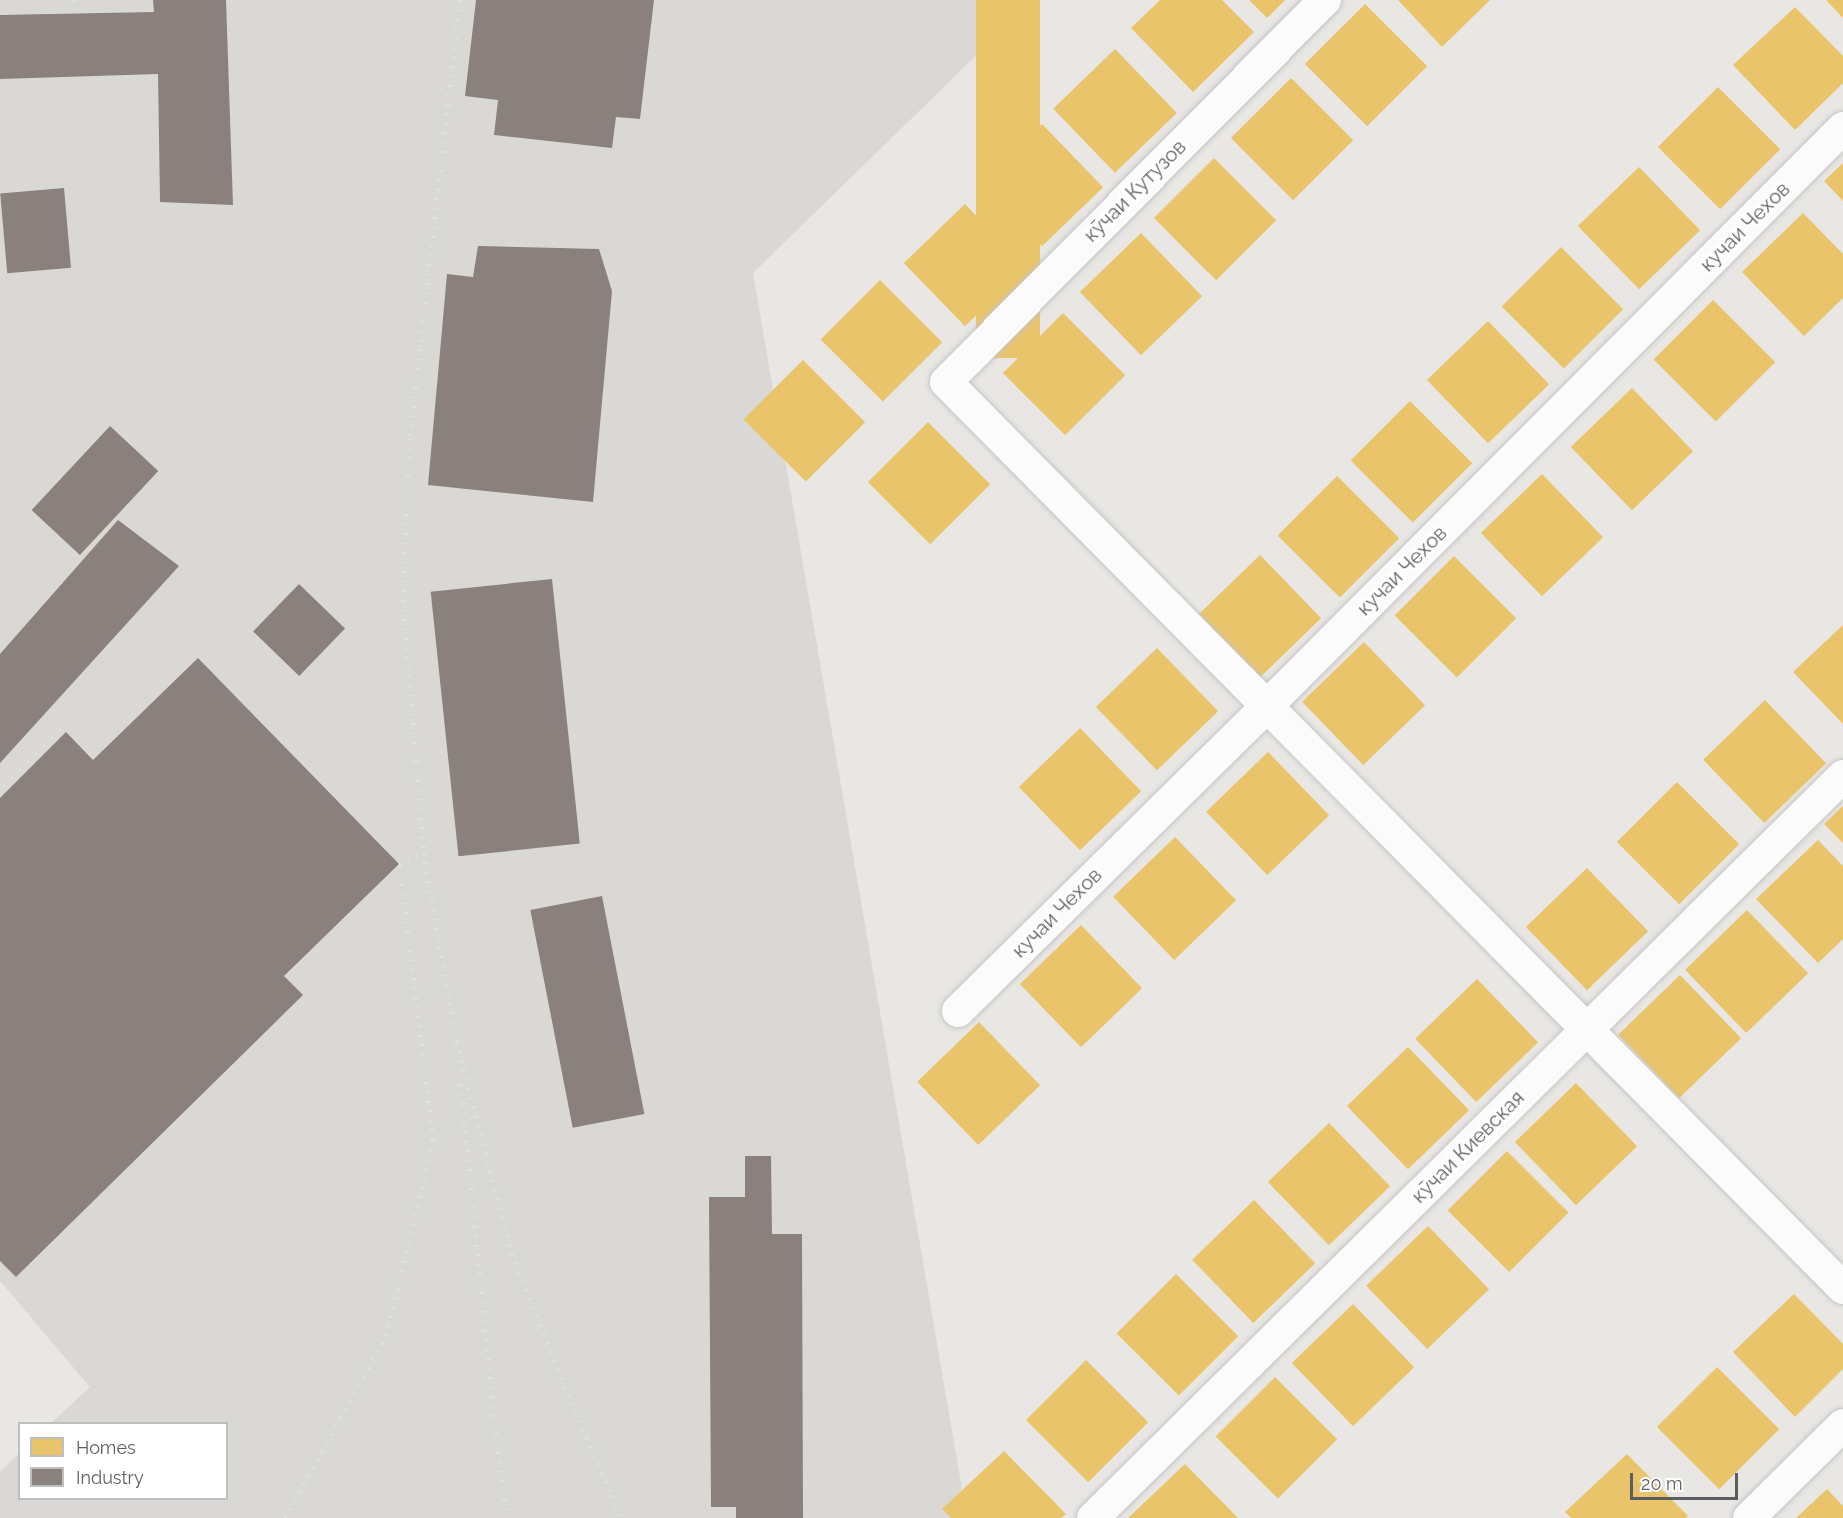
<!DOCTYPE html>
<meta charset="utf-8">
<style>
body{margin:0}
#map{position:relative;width:1843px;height:1518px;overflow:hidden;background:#e9e7e4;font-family:Raleway,sans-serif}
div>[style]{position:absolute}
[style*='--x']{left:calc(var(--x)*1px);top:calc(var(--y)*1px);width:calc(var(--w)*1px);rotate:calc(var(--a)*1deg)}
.industrial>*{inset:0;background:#dad8d5}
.homes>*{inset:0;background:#e9c46a;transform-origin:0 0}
.industry>*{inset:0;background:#8a817c;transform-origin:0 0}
.roads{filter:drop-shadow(0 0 2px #c5c5c5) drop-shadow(0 0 2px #c5c5c5)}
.street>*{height:32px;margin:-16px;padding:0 16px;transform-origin:16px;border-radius:16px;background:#fcfbfb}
.rail>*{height:4.5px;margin-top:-2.25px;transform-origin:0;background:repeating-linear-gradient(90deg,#e0e1e1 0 1.5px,transparent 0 9.5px)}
span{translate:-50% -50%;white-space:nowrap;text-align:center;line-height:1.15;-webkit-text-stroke:6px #fff;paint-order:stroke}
.street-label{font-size:20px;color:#5a5e61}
.legend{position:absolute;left:18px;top:1422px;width:210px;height:78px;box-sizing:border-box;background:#fff;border:2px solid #bdbfc0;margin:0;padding:8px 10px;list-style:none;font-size:18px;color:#5a5e61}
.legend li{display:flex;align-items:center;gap:12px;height:30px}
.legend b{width:30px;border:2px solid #bdbfc0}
.scale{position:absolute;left:1630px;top:1473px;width:108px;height:27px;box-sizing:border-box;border:3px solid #5a5e61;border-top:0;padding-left:8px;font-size:18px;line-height:21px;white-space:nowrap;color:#5a5e61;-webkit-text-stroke:4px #fff;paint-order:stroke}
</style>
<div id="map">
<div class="industrial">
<div style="clip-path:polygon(0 0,1033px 0,753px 273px,967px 1518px,0 1518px,0 1472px,19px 1453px,20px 1498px,226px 1498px,226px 1424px,51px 1423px,90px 1387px,0 1281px)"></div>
</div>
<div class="homes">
<div style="left:976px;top:0;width:64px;height:358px"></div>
<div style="clip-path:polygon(1160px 0,1222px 0,1254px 32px,1193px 92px,1131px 28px)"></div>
<div style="clip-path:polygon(1249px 0,1285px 0,1267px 18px)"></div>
<div style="clip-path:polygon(1398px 0,1490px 0,1442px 47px)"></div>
<div style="clip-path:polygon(1826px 0,1843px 0,1843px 18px)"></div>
<div style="left:1365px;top:4px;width:88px;height:85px;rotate:45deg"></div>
<div style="clip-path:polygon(1795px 7px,1843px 56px,1843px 83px,1795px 130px,1733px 65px)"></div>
<div style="left:1115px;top:49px;width:89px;height:86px;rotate:46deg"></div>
<div style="left:1291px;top:78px;width:88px;height:85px;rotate:45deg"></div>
<div style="left:1718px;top:87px;width:88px;height:85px;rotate:45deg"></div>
<div style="left:1042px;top:124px;width:88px;height:85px;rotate:46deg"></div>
<div style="left:1214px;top:158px;width:88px;height:85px;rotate:45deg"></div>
<div style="clip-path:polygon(1843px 163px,1843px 201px,1824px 181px)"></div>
<div style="left:1639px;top:167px;width:88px;height:85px;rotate:46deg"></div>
<div style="left:965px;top:204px;width:88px;height:85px;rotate:46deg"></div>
<div style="clip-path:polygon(1803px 213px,1843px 254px,1843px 298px,1804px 336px,1742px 272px)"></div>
<div style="left:1141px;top:233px;width:88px;height:85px;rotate:46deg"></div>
<div style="left:1561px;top:247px;width:88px;height:84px;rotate:45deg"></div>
<div style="left:880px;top:280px;width:88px;height:84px;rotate:45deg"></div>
<div style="left:1713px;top:300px;width:88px;height:84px;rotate:45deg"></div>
<div style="left:1063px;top:313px;width:88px;height:85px;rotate:45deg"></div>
<div style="left:1488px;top:321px;width:88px;height:85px;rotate:46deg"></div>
<div style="left:803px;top:360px;width:88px;height:84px;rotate:45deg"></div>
<div style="left:1632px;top:388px;width:88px;height:85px;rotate:46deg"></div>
<div style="left:1410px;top:401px;width:88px;height:84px;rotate:45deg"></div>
<div style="left:928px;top:422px;width:88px;height:85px;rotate:45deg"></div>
<div style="left:1542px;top:474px;width:88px;height:85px;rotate:46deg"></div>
<div style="left:1337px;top:476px;width:88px;height:84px;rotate:45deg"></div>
<div style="left:1260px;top:555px;width:88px;height:86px;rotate:46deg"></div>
<div style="left:1454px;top:556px;width:88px;height:84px;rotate:45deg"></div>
<div style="clip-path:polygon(1843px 625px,1843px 724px,1793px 672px)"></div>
<div style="left:1364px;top:642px;width:88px;height:86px;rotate:46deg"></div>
<div style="left:1157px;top:648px;width:88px;height:85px;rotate:46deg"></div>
<div style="left:1765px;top:700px;width:88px;height:86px;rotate:46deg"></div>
<div style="left:1080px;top:728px;width:88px;height:85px;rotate:46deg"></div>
<div style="left:1268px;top:752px;width:88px;height:86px;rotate:46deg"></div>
<div style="left:1677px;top:782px;width:88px;height:85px;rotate:45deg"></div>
<div style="clip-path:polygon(1843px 806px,1843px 843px,1824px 824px)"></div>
<div style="left:1175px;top:837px;width:88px;height:86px;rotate:46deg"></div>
<div style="clip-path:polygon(1818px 840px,1843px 866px,1843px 939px,1818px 963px,1756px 899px)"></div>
<div style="left:1587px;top:868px;width:88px;height:85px;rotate:46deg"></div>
<div style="left:1747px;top:910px;width:88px;height:86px;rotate:46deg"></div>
<div style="left:1081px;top:925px;width:88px;height:85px;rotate:46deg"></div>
<div style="left:1680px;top:975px;width:88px;height:86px;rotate:46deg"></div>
<div style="left:1477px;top:979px;width:88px;height:86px;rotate:46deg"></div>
<div style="left:979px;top:1022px;width:88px;height:86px;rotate:46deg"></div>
<div style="left:1408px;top:1047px;width:88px;height:85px;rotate:46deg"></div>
<div style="left:1576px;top:1083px;width:88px;height:85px;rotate:46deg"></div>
<div style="left:1329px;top:1123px;width:88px;height:85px;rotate:46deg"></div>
<div style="left:1507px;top:1151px;width:87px;height:84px;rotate:45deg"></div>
<div style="left:1254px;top:1200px;width:88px;height:86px;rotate:46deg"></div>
<div style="left:1428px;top:1226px;width:88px;height:86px;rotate:46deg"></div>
<div style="left:1176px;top:1274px;width:88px;height:84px;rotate:45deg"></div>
<div style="clip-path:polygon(1794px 1294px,1843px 1344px,1843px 1369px,1795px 1417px,1733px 1352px)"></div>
<div style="left:1353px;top:1304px;width:88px;height:85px;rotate:46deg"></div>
<div style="left:1086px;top:1360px;width:88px;height:85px;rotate:45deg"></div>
<div style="left:1717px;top:1367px;width:88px;height:85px;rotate:45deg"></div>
<div style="left:1275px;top:1377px;width:88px;height:84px;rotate:45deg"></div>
<div style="clip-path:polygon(1004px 1451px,1066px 1514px,1061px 1518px,951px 1518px,942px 1509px)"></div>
<div style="clip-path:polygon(1627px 1454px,1688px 1516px,1686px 1518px,1571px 1518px,1565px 1512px)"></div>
<div style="clip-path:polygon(1185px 1464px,1238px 1518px,1128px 1518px)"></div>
<div style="clip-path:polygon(1827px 1489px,1843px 1506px,1843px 1518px,1796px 1518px)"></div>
</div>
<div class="industry">
<div style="clip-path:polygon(153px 0,226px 0,233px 205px,160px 202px,158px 74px,0 79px,0 15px,154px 12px)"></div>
<div style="clip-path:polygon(476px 0,654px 0,640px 119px,616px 117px,612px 148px,494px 135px,498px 100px,465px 96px)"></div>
<div style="left:64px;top:188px;width:80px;height:64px;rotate:85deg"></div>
<div style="clip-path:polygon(478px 246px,599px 249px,612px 291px,593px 502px,428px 485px,447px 274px,473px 277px)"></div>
<div style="left:110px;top:426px;width:66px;height:115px;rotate:43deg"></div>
<div style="clip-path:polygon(118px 520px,179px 566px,0 763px,0 654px)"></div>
<div style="left:552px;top:579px;width:266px;height:122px;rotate:84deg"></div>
<div style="left:299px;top:584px;width:64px;height:66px;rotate:44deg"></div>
<div style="clip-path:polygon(198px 658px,399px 864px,284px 976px,303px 995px,16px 1277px,0 1261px,0 798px,66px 732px,93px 760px)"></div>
<div style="left:602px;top:896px;width:222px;height:73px;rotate:79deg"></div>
<div style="clip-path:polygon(745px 1156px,771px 1156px,772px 1234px,802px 1234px,803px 1518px,736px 1518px,736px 1507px,711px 1507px,709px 1197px,745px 1197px)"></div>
</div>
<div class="roads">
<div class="street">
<div style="--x:1325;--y:0;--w:538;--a:134.77"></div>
<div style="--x:946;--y:382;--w:1275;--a:45.29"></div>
<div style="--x:958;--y:1011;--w:434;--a:-44.6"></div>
<div style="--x:1267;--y:706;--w:816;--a:-45.1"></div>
<div style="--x:1093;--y:1518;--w:1055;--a:-44.69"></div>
<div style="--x:1749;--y:1518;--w:132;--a:-44.7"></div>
</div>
</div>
<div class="rail">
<div style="--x:74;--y:0;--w:9;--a:84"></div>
<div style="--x:460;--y:0;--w:441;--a:96.5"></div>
<div style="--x:410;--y:438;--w:162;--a:92.5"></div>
<div style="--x:403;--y:600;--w:254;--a:85.3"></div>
<div style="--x:424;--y:853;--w:192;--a:80.1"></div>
<div style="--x:457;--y:1042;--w:219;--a:75.5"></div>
<div style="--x:512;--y:1254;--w:160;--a:68.4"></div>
<div style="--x:571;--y:1403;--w:102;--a:65.7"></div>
<div style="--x:613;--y:1496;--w:23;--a:72"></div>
<div style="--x:461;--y:1084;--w:351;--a:84.3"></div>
<div style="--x:496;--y:1433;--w:86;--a:82.6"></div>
<div style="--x:285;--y:1518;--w:208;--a:-61"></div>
<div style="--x:386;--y:1336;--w:202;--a:-76.5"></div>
<div style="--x:433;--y:1140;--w:278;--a:-97"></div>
<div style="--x:399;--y:864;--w:27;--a:-24"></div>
</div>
<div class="street-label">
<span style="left:1135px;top:191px;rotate:-45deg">кӯчаи Кутузов</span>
<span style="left:1745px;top:227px;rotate:-45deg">кучаи Чехов</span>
<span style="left:1402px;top:571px;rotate:-45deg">кучаи Чехов</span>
<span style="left:1057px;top:913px;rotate:-45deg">кучаи Чехов</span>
<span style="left:1468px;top:1147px;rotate:-45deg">кӯчаи Киевская</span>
</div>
<ul class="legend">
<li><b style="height:16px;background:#e9c46a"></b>Homes</li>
<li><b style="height:16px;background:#8a817c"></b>Industry</li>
</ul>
<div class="scale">20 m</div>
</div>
